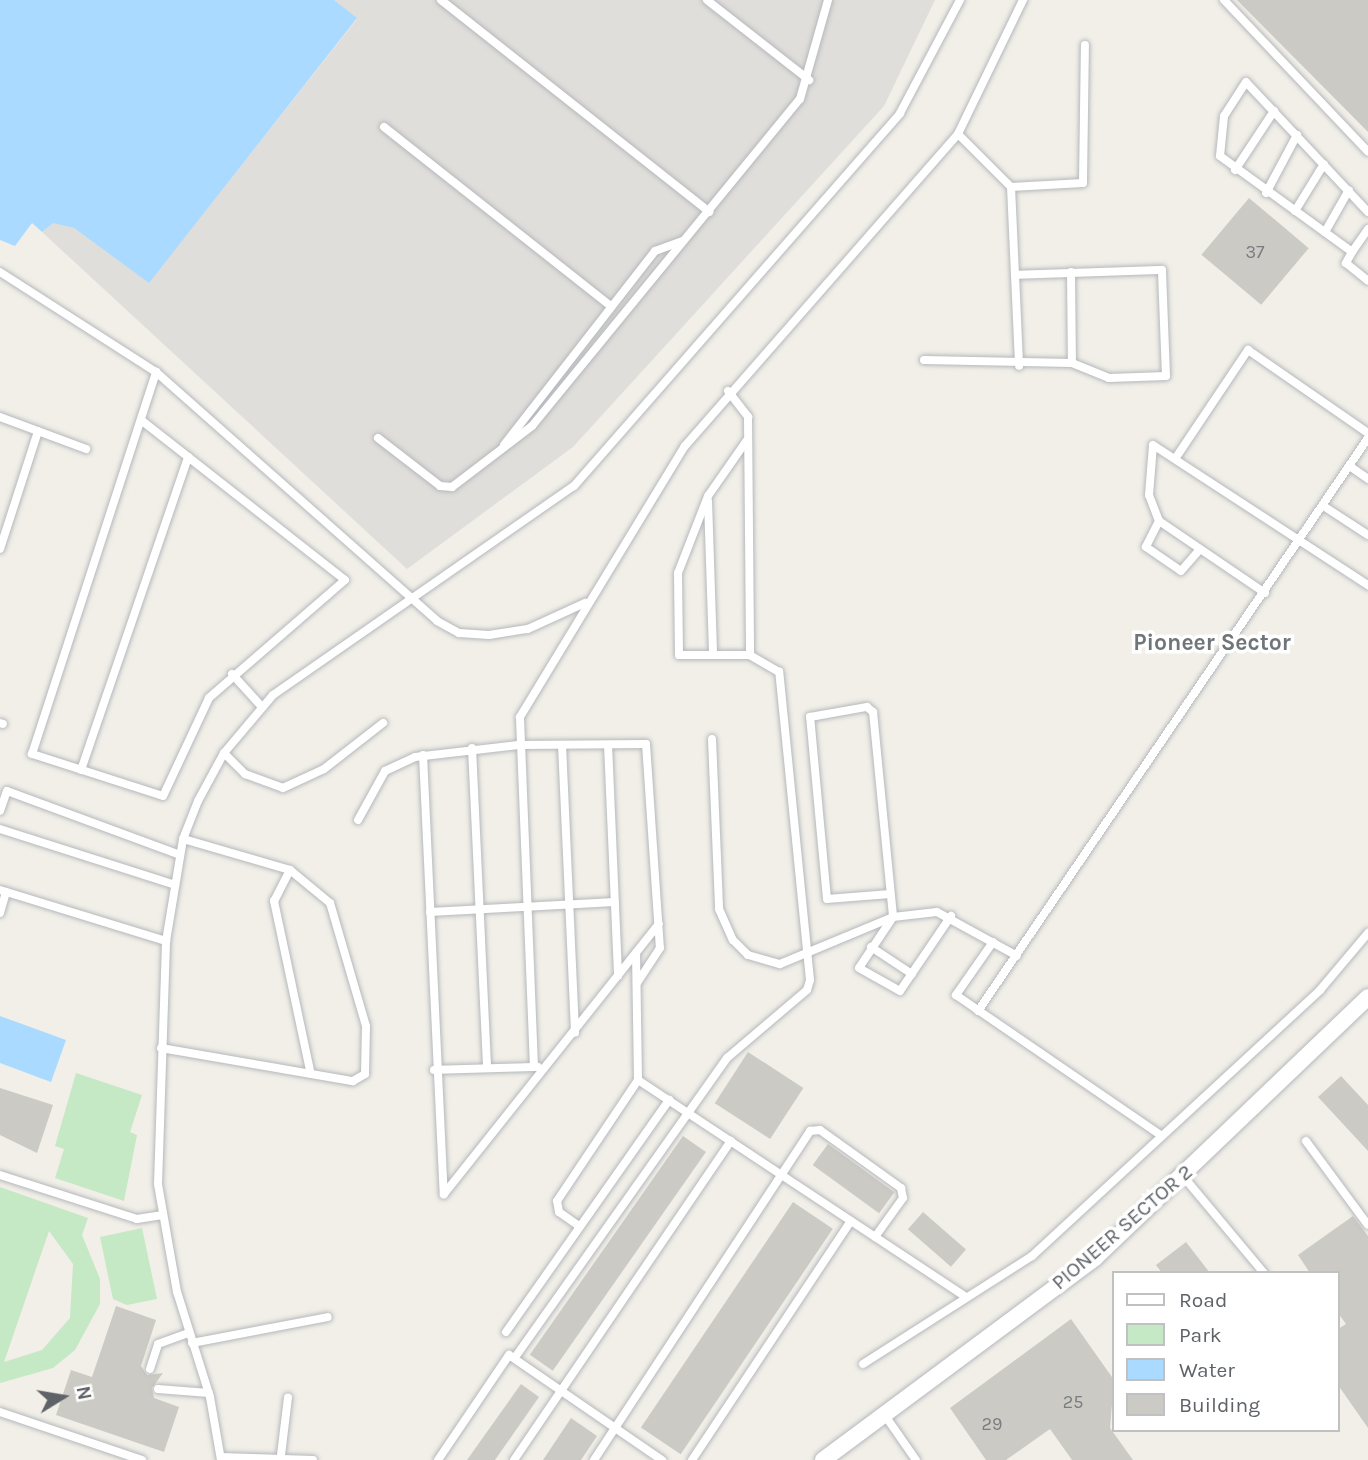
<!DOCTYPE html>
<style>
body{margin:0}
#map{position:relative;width:1368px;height:1460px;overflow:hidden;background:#f1efe8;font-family:Karla,sans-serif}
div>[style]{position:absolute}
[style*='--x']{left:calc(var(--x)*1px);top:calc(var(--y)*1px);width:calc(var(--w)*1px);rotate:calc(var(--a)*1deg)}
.industrial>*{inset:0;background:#e0deda}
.green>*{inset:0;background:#c5e8c5}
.water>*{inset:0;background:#aadaff}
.building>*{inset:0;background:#cccac5;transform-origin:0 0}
.roads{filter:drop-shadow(0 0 2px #b5b8bc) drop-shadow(0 0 2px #b5b8bc)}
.service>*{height:8px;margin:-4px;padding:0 4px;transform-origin:4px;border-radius:4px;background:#fff}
.minor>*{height:16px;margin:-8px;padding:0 8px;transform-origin:8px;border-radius:8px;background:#fff}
span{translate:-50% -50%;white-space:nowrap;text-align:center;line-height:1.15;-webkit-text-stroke:7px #fff;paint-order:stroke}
.number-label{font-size:18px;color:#7a7d7f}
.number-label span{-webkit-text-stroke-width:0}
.street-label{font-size:21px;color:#5f6368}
.neighbourhood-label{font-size:23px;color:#70757a;font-weight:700}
.legend{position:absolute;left:1112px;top:1271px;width:228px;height:161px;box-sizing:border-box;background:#fff;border:2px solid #bfc1c3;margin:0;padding:9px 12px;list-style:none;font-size:21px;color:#5f6368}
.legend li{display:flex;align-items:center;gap:14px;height:35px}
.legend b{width:35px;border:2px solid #bfc1c3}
.north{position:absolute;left:28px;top:1362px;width:70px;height:70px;-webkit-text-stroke:5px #fff;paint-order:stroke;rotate:79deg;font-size:19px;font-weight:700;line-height:28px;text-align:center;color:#5f6368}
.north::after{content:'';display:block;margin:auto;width:24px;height:32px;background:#5f6368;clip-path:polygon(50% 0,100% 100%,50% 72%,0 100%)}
</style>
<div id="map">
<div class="industrial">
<div style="clip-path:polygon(334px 0,935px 0,884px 106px,573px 447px,407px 569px,42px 232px,53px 222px,74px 228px,149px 282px,357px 19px)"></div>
</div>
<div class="green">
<div style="clip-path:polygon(76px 1073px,142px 1095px,130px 1132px,137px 1135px,124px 1201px,55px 1178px,64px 1149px,55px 1146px)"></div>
<div style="clip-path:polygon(evenodd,0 1187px,88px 1218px,82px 1235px,100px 1279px,100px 1304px,75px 1350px,53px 1368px,0 1383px,0 1187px,49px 1231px,73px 1264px,70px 1318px,42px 1350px,4px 1362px,49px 1231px)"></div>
<div style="clip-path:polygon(142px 1228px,157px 1299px,127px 1305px,113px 1299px,100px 1237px)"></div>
</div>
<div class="water">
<div style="clip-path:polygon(0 0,334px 0,357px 18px,149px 283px,74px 228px,53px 223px,42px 232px,32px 223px,15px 246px,0 240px)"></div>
<div style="clip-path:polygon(0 1016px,66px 1040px,51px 1082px,0 1063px)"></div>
</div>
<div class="building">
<div style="clip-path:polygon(1237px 0,1368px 0,1368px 132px)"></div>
<div style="left:1249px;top:198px;width:78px;height:74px;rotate:40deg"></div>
<div style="left:748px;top:1052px;width:66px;height:61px;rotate:33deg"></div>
<div style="clip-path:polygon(1341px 1076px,1368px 1105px,1368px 1151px,1318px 1097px)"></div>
<div style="clip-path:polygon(0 1088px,53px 1105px,37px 1153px,0 1135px)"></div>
<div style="left:683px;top:1136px;width:28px;height:267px;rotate:35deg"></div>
<div style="left:828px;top:1144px;width:82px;height:26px;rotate:36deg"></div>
<div style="left:793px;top:1202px;width:48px;height:272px;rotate:34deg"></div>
<div style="left:923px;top:1212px;width:57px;height:23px;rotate:41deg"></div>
<div style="clip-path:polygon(1353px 1216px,1368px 1236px,1368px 1428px,1338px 1385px,1338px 1329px,1346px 1324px,1338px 1313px,1338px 1273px,1310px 1273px,1298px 1255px)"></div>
<div style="clip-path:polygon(1186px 1242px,1210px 1273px,1162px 1273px,1156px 1265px)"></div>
<div style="clip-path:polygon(116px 1306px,156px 1320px,141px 1366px,147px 1375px,163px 1373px,152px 1388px,154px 1398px,179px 1407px,164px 1452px,56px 1415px,71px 1370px,92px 1377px)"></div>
<div style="clip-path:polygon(1071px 1319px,1114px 1380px,1110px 1428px,1133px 1460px,1072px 1460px,1050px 1429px,1006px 1460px,986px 1460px,950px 1408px)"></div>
<div style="clip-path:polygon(521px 1384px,539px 1397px,495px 1460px,467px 1460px)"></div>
<div style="clip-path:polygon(571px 1418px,597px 1436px,581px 1460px,543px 1460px)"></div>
</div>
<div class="roads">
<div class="service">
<div style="--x:441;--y:0;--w:342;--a:38.3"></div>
<div style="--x:707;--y:0;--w:130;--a:38.1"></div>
<div style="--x:1224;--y:0;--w:209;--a:46.5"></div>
<div style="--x:384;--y:127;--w:289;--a:38.3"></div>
<div style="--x:958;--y:134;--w:75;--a:45"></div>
<div style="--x:1011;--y:187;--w:179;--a:87.4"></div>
<div style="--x:1235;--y:170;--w:71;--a:-56.5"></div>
<div style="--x:1011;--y:187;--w:72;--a:-3.2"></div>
<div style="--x:1083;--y:183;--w:138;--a:-89.2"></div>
<div style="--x:1266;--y:193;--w:66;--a:-61.9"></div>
<div style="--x:1295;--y:211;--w:55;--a:-58.3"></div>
<div style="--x:1368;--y:212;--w:178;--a:-133.2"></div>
<div style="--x:1246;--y:82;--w:40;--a:122.9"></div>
<div style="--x:1224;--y:116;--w:40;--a:95.7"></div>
<div style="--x:1220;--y:156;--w:163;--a:36"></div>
<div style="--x:1352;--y:252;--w:13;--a:119"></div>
<div style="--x:1346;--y:263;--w:28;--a:39"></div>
<div style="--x:1325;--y:232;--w:48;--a:-60.3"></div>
<div style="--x:1352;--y:252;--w:28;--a:-55"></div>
<div style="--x:0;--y:272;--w:185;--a:32.7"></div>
<div style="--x:156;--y:372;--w:375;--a:41.5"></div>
<div style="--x:437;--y:621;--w:25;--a:29"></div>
<div style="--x:459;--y:633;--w:30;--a:4"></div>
<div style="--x:489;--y:635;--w:39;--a:-9"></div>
<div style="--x:528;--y:629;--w:63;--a:-24.5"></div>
<div style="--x:1071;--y:272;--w:91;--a:89.4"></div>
<div style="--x:924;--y:360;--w:148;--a:1.2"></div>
<div style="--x:1072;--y:363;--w:40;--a:22"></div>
<div style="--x:1109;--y:378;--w:57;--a:-2"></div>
<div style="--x:1166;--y:376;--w:106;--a:-92.2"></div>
<div style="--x:1162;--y:270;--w:147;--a:178.1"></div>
<div style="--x:728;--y:391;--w:33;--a:52"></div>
<div style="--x:748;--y:417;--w:238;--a:89.5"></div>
<div style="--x:0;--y:417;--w:92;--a:20.4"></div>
<div style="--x:141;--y:420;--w:259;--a:38.1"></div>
<div style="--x:345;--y:580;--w:180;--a:139.1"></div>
<div style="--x:209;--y:698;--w:108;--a:115.1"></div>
<div style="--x:163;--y:796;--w:138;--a:-162.2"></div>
<div style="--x:32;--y:754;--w:402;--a:-72"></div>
<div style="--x:378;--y:438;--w:78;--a:37.7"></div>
<div style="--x:440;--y:486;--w:12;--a:5"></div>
<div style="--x:452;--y:487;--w:101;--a:-37.3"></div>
<div style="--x:532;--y:426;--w:423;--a:-50.7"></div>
<div style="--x:800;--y:99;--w:103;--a:-74.2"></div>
<div style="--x:504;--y:445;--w:246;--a:-52.1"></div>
<div style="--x:655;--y:251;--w:30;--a:-20"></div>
<div style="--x:1177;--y:456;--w:128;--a:-56.2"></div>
<div style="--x:1248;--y:350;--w:146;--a:34.7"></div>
<div style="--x:1351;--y:467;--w:21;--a:35"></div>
<div style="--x:708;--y:501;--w:154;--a:88.1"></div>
<div style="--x:1325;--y:507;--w:51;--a:33.1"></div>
<div style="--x:1159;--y:521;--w:29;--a:117"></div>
<div style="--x:1146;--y:547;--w:42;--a:34.4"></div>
<div style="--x:1181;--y:571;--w:29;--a:-49"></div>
<div style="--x:0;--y:549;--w:124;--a:-72.1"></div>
<div style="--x:1265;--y:593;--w:128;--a:-145.8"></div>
<div style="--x:1159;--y:521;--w:28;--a:-111"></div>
<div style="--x:1149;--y:495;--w:50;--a:-85.4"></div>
<div style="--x:1153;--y:445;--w:257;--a:33.1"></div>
<div style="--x:232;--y:674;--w:45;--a:47.7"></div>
<div style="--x:0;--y:723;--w:3;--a:18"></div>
<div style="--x:712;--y:739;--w:170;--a:87.6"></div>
<div style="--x:719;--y:909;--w:34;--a:66"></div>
<div style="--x:733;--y:940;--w:21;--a:45"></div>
<div style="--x:748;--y:955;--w:33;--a:16"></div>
<div style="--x:780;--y:964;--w:122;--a:-22.6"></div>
<div style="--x:893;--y:917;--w:44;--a:-6.5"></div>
<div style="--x:937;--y:912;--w:91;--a:28.8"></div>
<div style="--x:562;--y:745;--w:288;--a:87.4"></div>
<div style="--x:608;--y:745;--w:231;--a:87.5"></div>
<div style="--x:472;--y:748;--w:319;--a:87.3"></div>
<div style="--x:224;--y:753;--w:30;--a:45"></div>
<div style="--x:245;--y:774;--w:40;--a:20.2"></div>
<div style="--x:283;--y:788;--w:45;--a:-24.9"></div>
<div style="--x:324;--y:769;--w:75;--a:-37.9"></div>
<div style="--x:423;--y:755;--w:440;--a:87.3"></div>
<div style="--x:444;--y:1194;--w:345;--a:-51.5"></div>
<div style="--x:81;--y:770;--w:331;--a:-71.1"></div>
<div style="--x:0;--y:811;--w:21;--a:-71"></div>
<div style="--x:7;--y:791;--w:184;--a:20.3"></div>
<div style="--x:358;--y:820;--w:56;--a:-61.1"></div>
<div style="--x:385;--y:771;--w:33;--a:-25"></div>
<div style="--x:415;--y:757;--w:104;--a:-6.6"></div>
<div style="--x:518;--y:745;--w:128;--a:-0.4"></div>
<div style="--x:646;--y:744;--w:204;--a:86.1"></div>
<div style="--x:660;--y:948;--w:42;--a:123.3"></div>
<div style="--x:0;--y:829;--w:184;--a:17.7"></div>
<div style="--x:290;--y:870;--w:35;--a:117"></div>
<div style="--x:274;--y:901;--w:173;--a:78"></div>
<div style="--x:0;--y:890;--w:174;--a:17.1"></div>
<div style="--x:890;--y:894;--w:63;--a:175.5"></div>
<div style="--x:827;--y:899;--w:183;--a:-95.3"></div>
<div style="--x:810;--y:717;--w:58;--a:-10"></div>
<div style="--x:867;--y:707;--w:8;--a:40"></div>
<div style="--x:873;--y:712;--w:206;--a:84.4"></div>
<div style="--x:893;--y:917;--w:61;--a:123.7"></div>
<div style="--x:859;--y:968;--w:47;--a:29.3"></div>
<div style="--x:900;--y:991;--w:91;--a:-55.8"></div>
<div style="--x:430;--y:912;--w:185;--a:-3.1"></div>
<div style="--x:0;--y:913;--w:22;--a:-74"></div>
<div style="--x:993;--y:942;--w:65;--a:124.9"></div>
<div style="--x:956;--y:995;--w:246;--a:34.4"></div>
<div style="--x:871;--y:947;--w:49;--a:33.4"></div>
<div style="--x:978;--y:1011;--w:693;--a:-55.76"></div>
<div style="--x:161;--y:1048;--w:195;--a:9.8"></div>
<div style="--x:353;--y:1081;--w:14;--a:-30"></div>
<div style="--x:365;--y:1074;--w:48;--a:-88.8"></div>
<div style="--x:366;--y:1026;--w:128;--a:-106.3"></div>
<div style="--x:330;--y:903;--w:52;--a:-140.5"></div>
<div style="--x:290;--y:870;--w:111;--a:-163.8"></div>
<div style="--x:534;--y:1067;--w:350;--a:-92.3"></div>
<div style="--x:520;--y:717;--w:317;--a:-58.7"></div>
<div style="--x:685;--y:446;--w:415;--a:-48.8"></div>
<div style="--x:958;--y:134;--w:149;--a:-64.1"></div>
<div style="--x:434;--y:1070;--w:104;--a:-1.7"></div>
<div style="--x:638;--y:1080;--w:393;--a:33.5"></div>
<div style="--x:1306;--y:1141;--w:104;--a:53.6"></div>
<div style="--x:0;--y:1175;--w:144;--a:17.8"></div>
<div style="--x:137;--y:1219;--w:26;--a:-9"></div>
<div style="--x:1182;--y:1175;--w:128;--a:50.1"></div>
<div style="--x:579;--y:1226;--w:24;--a:-145"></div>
<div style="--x:559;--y:1212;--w:11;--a:-100"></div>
<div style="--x:557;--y:1201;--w:146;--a:-56.2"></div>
<div style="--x:638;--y:1080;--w:127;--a:-90.9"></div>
<div style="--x:506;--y:1332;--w:284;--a:-54.9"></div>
<div style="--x:192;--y:1343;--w:138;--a:-10.8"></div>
<div style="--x:516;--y:1356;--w:365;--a:-54.7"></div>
<div style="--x:727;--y:1058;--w:105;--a:-40.4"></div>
<div style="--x:807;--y:990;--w:10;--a:-73"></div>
<div style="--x:810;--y:980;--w:310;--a:-95.7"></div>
<div style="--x:779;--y:672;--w:34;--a:-150"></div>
<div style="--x:750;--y:655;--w:71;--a:180"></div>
<div style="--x:679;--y:655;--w:82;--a:-90.7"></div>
<div style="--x:678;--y:573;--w:83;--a:-68.7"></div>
<div style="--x:708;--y:496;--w:68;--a:-55.1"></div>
<div style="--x:863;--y:1364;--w:201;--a:-32.6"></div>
<div style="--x:1032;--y:1256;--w:392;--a:-42.7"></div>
<div style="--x:1320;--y:990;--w:75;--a:-49.9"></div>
<div style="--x:150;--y:1369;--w:26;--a:-72"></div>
<div style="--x:158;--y:1344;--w:33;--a:-20"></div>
<div style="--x:158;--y:1389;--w:51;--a:4.5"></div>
<div style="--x:0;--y:1412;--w:150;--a:18.7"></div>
<div style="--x:884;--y:1414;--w:56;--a:55.2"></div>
<div style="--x:281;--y:1455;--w:58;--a:-83.1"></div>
<div style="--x:221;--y:1457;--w:92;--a:1.9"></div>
<div style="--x:221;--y:1460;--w:64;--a:-99.9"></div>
<div style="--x:210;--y:1397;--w:110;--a:-107.4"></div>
<div style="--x:177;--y:1292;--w:110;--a:-100"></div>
<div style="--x:158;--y:1184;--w:243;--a:-88.1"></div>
<div style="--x:166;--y:941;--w:103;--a:-80.5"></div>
<div style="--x:183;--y:839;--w:41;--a:-68.5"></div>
<div style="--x:198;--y:801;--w:55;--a:-61.6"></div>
<div style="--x:224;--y:753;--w:76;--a:-49.8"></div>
<div style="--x:273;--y:695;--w:366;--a:-34.8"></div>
<div style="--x:574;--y:486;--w:495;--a:-48.8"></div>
<div style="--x:900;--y:113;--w:128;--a:-62"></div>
<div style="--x:438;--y:1460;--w:127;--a:-55.9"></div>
<div style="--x:509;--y:1355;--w:186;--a:34.5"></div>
<div style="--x:514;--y:1460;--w:386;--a:-55.8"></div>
<div style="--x:594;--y:1460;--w:394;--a:-56.7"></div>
<div style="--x:810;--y:1131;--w:10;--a:-6"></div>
<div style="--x:820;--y:1130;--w:100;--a:35.6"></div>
<div style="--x:901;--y:1188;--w:10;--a:79"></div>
<div style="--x:903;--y:1198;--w:48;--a:125.7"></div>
<div style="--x:692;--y:1460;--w:287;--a:-56.4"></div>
</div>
<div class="minor">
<div style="--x:823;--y:1460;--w:340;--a:-36.6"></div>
<div style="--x:1096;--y:1257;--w:376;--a:-43.7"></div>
</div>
</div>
<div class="number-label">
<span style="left:1255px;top:252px">37</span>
<span style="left:1073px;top:1402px">25</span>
<span style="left:992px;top:1424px">29</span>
</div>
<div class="street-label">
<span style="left:1122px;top:1227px;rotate:-41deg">PIONEER SECTOR 2</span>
</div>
<div class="neighbourhood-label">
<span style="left:1212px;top:643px">Pioneer Sector</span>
</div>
<ul class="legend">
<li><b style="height:9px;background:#fff"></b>Road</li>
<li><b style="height:19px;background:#c5e8c5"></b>Park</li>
<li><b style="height:19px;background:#aadaff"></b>Water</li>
<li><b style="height:19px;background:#cccac5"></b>Building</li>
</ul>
<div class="north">N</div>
</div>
